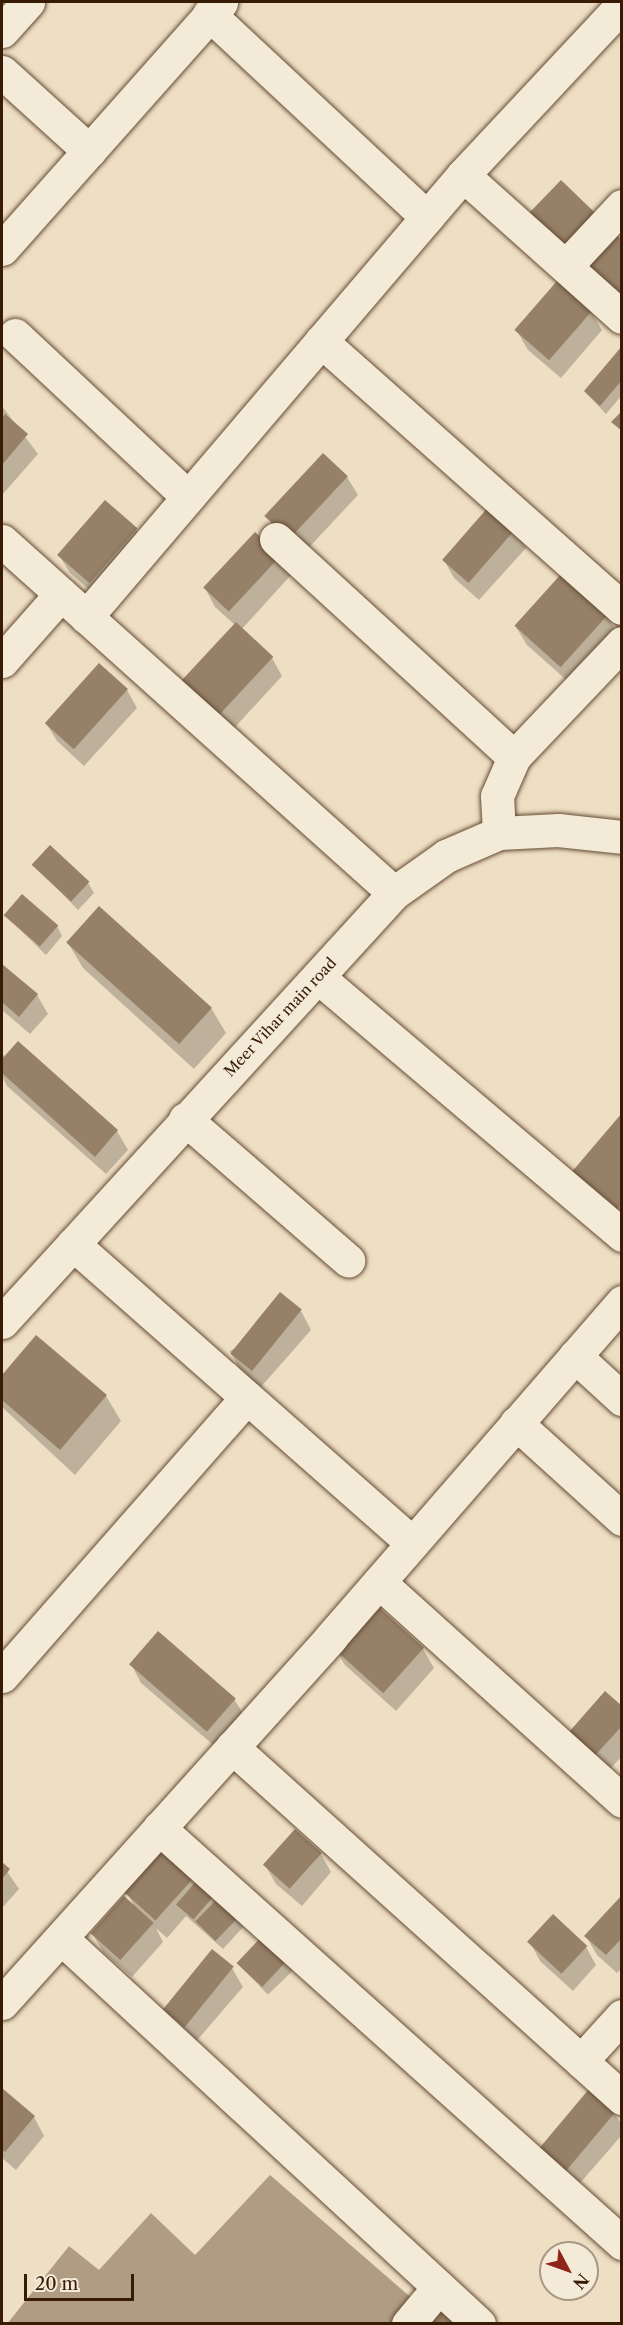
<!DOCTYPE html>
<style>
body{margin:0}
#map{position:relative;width:623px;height:2325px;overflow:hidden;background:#eedec3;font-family:"Libre Caslon Text",serif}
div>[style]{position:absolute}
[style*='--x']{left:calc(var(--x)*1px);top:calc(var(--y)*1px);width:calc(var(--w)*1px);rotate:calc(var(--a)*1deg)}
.water>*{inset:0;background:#b09c82}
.shadow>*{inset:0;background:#0003;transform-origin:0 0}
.building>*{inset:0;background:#968068;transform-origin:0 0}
.roads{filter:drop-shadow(0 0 2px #654c34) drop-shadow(0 0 2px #654c34)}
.minor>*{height:33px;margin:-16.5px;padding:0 16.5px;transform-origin:16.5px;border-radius:16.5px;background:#f4ead8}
span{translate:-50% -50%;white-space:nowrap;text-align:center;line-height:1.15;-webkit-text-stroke:6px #f4ead8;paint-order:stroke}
.street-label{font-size:15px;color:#371b05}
.frame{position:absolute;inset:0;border:3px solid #371b05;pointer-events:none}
.north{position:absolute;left:539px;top:2241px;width:60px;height:60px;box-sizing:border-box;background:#f4ead8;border:2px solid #a89784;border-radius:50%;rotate:131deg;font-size:16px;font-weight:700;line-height:24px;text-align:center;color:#371b05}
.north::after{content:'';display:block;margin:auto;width:21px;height:27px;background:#8f2418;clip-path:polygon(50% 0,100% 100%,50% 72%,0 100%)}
.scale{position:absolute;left:24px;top:2274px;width:110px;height:27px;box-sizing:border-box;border:3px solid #371b05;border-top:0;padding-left:8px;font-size:18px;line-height:21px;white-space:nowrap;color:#371b05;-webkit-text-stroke:4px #f4ead8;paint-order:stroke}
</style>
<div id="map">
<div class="water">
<div style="clip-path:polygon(270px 2175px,423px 2308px,409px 2324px,7px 2324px,69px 2246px,99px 2270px,151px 2213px,195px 2255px)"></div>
</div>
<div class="shadow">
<div style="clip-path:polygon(591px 312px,602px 330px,561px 378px,528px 350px,517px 331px)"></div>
<div style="clip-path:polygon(622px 348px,622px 395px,606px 414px,585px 392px)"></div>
<div style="clip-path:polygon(2px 406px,38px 454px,2px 495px)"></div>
<div style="clip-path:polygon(323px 455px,347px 477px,358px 495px,301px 556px,278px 535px,267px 516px)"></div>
<div style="clip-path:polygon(105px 502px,136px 529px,147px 548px,101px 600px,70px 573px,59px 555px)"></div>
<div style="clip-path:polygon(515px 529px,526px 548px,479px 600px,454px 578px,444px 560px)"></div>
<div style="clip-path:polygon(280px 557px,291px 575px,241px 630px,272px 658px,282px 676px,225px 738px,189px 705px,235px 625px,215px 607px,205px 588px)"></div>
<div style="clip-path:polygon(607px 615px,617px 634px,572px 685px,527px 645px,516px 627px)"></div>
<div style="clip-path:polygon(127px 690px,137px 708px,84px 766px,57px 741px,46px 723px)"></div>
<div style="clip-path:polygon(34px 865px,88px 883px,94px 893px,78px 910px)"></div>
<div style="clip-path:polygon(99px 908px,211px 1008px,226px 1033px,194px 1069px,83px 968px,68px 943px)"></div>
<div style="clip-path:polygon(5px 915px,57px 926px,62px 936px,46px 955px)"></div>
<div style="clip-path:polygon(2px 966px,37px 995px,48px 1014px,30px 1034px,2px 1010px)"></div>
<div style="clip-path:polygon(18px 1043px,117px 1131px,128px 1150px,106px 1174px,7px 1086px,2px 1076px,2px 1052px,5px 1058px)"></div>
<div style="clip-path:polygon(622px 1117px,622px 1225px,583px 1192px)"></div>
<div style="clip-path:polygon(301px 1311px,311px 1330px,260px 1388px,240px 1370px,230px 1351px)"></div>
<div style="clip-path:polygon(36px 1337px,106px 1396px,121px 1421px,75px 1475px,2px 1407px,2px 1378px)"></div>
<div style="clip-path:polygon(372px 1604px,423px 1649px,434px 1668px,396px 1711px,345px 1665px,334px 1647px)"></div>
<div style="clip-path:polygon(131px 1664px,234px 1699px,245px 1717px,218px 1749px,141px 1683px)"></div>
<div style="clip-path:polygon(622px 1708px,622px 1756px,599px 1781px,574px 1759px)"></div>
<div style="clip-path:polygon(165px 1850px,245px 1925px,223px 1949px,186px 1916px,167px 1938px,156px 1928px,163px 1942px,132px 1977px,103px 1952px,92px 1933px,134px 1906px,127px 1893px)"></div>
<div style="clip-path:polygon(321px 1854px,331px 1872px,302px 1906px,276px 1884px,265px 1865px)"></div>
<div style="clip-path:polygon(2px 1864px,19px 1889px,2px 1908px)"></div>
<div style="clip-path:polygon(622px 1898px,622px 1968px,617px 1973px,597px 1955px,586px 1936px)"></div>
<div style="left:264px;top:1936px;width:45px;height:38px;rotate:46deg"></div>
<div style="clip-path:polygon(530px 1942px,586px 1947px,596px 1965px,573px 1991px,540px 1961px)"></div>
<div style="clip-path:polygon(232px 1968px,243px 1987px,193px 2045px,163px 2009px)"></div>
<div style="clip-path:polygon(2px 2090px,34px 2117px,44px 2136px,16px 2170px,2px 2158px)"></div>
<div style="clip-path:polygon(614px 2113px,622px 2125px,622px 2135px,566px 2199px,542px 2178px)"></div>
</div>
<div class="building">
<div style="left:561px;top:180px;width:57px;height:57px;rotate:44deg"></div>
<div style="clip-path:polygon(608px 227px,622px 240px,622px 297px,574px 265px)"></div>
<div style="left:557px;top:281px;width:46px;height:65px;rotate:41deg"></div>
<div style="clip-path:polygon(622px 346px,622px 380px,600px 406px,584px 391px)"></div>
<div style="clip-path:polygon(622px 411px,622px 431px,611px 422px)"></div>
<div style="clip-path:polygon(5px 414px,28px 434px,2px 465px,2px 418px)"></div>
<div style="left:323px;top:453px;width:34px;height:86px;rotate:43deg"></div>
<div style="left:105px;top:500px;width:43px;height:73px;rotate:41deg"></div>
<div style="left:490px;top:505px;width:35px;height:73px;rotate:41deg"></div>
<div style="left:255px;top:532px;width:35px;height:76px;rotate:43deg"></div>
<div style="left:562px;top:573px;width:62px;height:71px;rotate:42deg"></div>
<div style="left:236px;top:622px;width:51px;height:87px;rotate:43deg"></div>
<div style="left:99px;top:663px;width:39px;height:81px;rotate:42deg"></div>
<div style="left:50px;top:845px;width:54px;height:27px;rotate:43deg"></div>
<div style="left:22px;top:894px;width:48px;height:28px;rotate:41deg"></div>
<div style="left:99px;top:906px;width:152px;height:49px;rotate:42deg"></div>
<div style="clip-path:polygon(2px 964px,38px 994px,19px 1017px,2px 1002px)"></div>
<div style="clip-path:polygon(18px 1041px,118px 1130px,95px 1157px,2px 1073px,2px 1059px)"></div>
<div style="clip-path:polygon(622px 1113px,622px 1204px,615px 1211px,570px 1174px)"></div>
<div style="left:280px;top:1292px;width:28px;height:79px;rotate:39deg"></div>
<div style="clip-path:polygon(36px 1335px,107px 1395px,60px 1450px,2px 1400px,2px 1375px)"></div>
<div style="left:372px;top:1601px;width:70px;height:61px;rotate:42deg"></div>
<div style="left:158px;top:1631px;width:103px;height:44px;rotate:41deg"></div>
<div style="clip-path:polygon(605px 1691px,622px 1706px,622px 1726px,588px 1763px,562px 1740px)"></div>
<div style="left:295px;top:1829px;width:36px;height:48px;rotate:42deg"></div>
<div style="left:165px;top:1847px;width:42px;height:61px;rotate:42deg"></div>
<div style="clip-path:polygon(2px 1862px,10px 1869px,2px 1879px)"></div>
<div style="left:199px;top:1878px;width:23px;height:35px;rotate:41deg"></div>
<div style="left:221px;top:1895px;width:28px;height:37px;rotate:44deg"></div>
<div style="clip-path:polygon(622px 1895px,622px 1938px,606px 1955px,584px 1936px)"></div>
<div style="left:124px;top:1896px;width:40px;height:50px;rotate:42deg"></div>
<div style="left:553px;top:1914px;width:47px;height:38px;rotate:43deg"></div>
<div style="left:264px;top:1934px;width:35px;height:40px;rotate:43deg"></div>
<div style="left:212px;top:1949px;width:28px;height:78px;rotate:39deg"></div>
<div style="clip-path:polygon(2px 2088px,35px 2116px,5px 2152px,2px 2150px)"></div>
<div style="left:589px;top:2089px;width:35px;height:92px;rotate:40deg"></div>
<div style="clip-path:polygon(442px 2305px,462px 2324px,425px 2324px)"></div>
</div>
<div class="roads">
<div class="minor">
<div style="--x:209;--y:14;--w:298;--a:43"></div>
<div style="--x:2;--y:31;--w:39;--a:-48"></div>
<div style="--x:2;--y:72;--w:118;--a:42.2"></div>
<div style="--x:463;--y:175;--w:213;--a:41.8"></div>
<div style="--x:2;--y:249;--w:330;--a:-48.4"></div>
<div style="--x:566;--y:266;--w:82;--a:-47"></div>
<div style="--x:15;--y:335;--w:237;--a:43.1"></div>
<div style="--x:321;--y:341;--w:402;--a:41.6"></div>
<div style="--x:276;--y:539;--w:323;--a:42.5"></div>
<div style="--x:2;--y:541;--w:527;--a:41.92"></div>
<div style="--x:86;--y:617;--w:581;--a:-49.54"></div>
<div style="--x:463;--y:175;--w:233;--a:-46.9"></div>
<div style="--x:2;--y:661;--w:89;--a:-48.6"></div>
<div style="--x:499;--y:833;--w:37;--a:-93"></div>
<div style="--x:497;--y:796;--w:43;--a:-66.4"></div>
<div style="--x:514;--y:757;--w:157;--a:-46.5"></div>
<div style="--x:318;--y:977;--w:399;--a:40.3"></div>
<div style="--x:185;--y:1119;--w:216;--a:40.9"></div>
<div style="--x:73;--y:1244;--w:452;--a:41.4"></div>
<div style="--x:2;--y:1322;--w:581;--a:-47.58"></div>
<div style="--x:394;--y:893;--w:64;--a:-35.4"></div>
<div style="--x:446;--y:856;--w:58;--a:-23.5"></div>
<div style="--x:499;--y:833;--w:59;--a:-2.9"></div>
<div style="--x:558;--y:830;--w:64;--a:6.2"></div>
<div style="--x:575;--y:1356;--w:64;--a:42.5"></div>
<div style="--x:516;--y:1423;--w:143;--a:42.2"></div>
<div style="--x:379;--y:1582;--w:327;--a:42"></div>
<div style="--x:2;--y:1676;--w:371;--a:-48.7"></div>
<div style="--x:232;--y:1747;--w:525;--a:41.99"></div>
<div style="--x:159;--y:1828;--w:622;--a:41.87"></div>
<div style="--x:61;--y:1938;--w:569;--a:42.72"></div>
<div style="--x:2;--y:2003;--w:492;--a:-48"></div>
<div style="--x:331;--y:1637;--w:444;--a:-49"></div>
<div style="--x:581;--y:2061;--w:61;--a:-47.7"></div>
<div style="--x:408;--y:2324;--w:48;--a:-50"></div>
</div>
</div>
<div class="street-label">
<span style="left:280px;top:1017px;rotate:-47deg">Meer Vihar main road</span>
</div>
<div class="frame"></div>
<div class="north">N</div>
<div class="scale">20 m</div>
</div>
